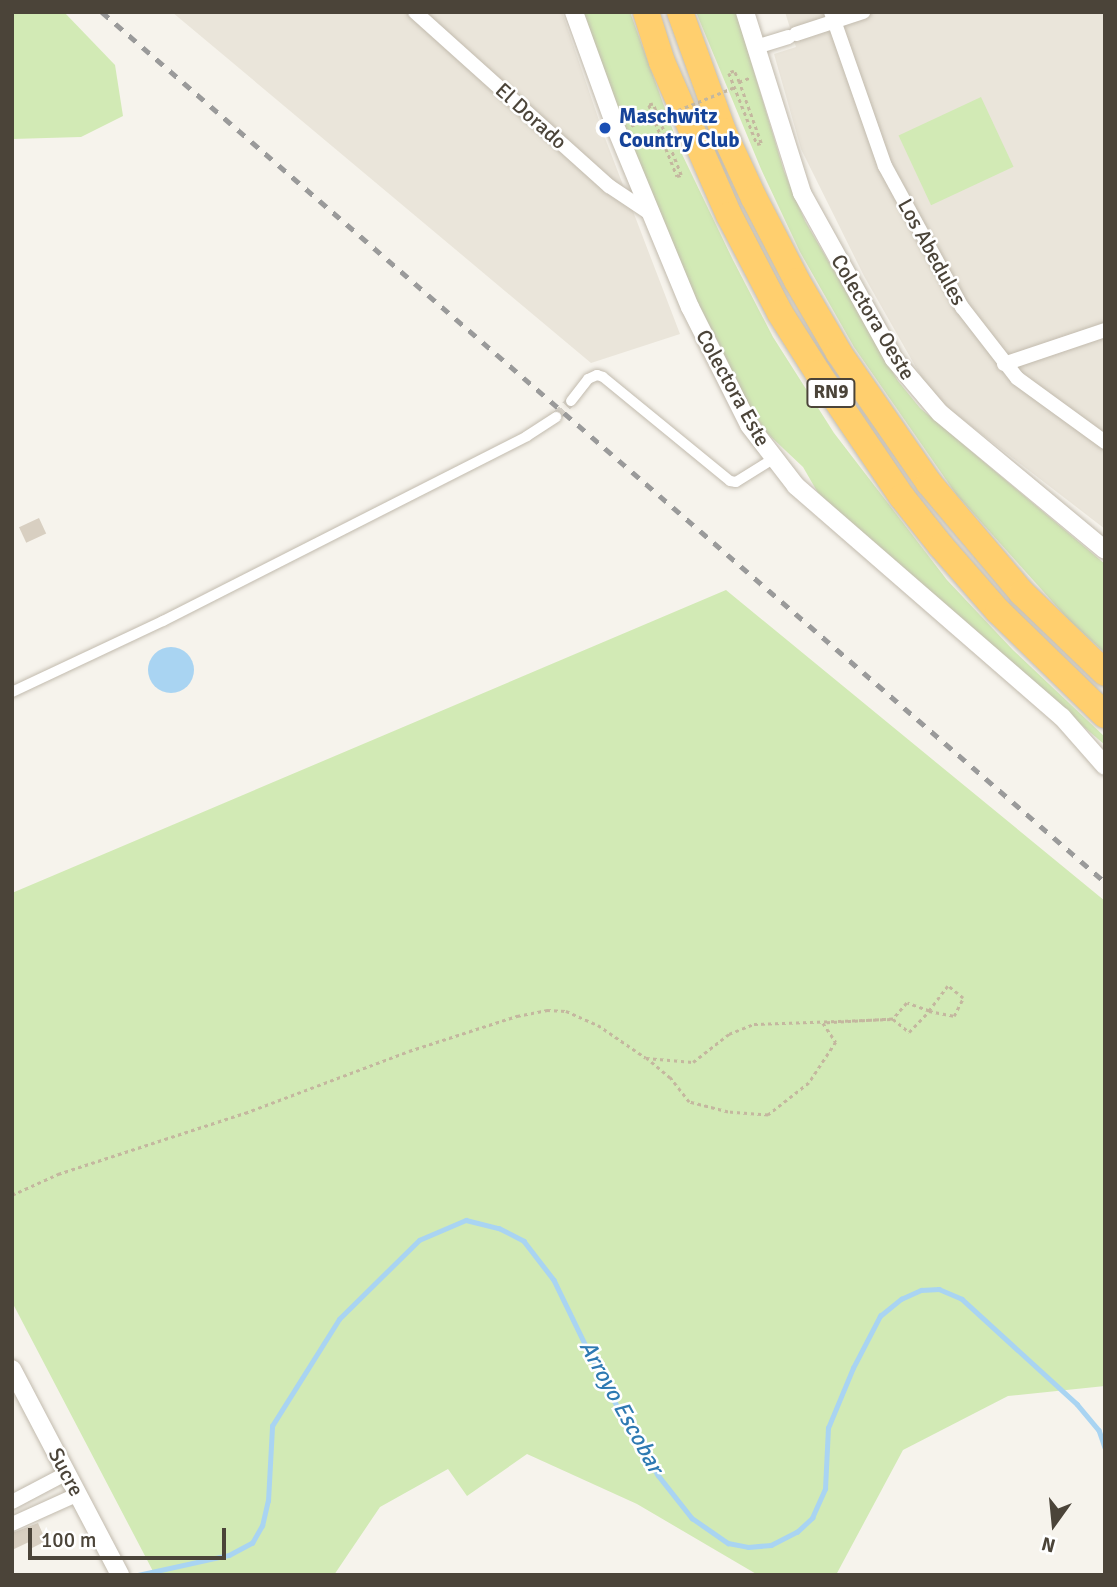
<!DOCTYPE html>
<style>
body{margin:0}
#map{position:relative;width:1117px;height:1587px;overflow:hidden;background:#f6f3ec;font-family:Signika,sans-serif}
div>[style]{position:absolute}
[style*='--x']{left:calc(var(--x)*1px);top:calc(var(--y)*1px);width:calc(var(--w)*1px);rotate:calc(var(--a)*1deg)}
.residential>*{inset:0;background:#eae5da}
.green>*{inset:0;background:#d2eab5;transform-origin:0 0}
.water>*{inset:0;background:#a9d4f2}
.round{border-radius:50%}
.stream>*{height:4.5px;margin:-2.25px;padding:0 2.25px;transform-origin:2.25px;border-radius:2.25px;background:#a9d4f2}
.building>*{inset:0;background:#d8cfc1;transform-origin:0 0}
.pedestrian-tunnel>*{height:10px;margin-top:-5px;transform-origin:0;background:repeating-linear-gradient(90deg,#d4d0c8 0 10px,transparent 0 15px)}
.path>*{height:2.5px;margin-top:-1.25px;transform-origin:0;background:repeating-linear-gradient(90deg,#c4b79f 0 3.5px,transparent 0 7px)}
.roads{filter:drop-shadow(0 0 2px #c2bbae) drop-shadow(0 0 2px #c2bbae)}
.pedestrian>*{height:10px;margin:-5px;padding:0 5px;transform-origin:5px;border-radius:5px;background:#fff}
.minor>*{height:14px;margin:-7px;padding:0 7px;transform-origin:7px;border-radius:7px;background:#fff}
.tertiary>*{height:18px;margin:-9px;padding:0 9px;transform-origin:9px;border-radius:9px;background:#fff}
.motorway>*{height:26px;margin:-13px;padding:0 13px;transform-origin:13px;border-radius:13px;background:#ffcf6e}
.rail>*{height:4.5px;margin-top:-2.25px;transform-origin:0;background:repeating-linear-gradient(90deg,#9a9a9a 0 9px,transparent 0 18px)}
.path-bridge>*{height:2.5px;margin-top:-1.25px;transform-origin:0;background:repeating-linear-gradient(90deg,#c4b79f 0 3.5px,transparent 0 7px)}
.dots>*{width:19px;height:19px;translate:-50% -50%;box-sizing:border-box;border:4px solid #fff;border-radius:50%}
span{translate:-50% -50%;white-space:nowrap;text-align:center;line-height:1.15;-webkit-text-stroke:5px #fff;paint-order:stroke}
.shield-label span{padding:2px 5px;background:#fff;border:2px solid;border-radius:5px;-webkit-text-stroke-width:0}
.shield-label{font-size:19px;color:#4b4439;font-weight:700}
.street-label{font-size:21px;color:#4b4439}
.transit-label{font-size:21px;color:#164399;font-weight:700}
.left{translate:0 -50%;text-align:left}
.water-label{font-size:23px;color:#2e7ab2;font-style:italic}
.frame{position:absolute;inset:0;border:14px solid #4b4439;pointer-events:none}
.north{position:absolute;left:1019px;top:1489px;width:70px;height:70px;-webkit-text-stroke:5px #fff;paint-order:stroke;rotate:195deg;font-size:19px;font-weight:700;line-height:28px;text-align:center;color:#4b4439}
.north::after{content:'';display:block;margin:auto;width:24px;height:32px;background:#4b4439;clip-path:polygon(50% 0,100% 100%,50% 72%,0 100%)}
.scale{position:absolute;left:28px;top:1528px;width:198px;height:32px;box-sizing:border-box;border:4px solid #4b4439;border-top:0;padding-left:9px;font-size:21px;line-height:24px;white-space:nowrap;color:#4b4439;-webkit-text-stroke:5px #fff;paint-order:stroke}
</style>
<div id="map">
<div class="residential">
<div style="clip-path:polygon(172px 12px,562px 12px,605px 138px,680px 334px,591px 363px)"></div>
<div style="clip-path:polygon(785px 12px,1105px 12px,1105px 529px,945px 406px,922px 378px,864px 276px,801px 149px,774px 54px,796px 47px)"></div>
</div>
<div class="green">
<div style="clip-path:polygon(12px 12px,64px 12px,115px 65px,123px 116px,81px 137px,12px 139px)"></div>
<div style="clip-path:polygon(582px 12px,630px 12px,680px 150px,733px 260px,773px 337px,834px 433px,947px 580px,1013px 650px,1105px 737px,1105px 745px,825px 505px,803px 467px,768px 434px,753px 413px,703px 322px,597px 61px)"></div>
<div style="clip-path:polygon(696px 12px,736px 12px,784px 171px,805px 221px,898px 381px,920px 408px,1105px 564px,1105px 653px,1068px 619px,956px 494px,854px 347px,800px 252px,761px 169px)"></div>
<div style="left:981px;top:97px;width:77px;height:91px;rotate:65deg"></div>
<div style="clip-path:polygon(726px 590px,1105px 901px,1105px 1386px,1008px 1396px,903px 1450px,836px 1575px,758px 1575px,637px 1504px,527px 1454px,467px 1496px,448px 1469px,380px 1507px,334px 1575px,155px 1575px,12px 1302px,12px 893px)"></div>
</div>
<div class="water">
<div class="round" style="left:148px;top:647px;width:46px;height:46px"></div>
</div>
<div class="stream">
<div style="--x:138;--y:1575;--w:93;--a:-12.4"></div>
<div style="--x:229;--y:1555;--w:26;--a:-28"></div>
<div style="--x:252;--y:1543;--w:20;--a:-60"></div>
<div style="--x:262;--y:1526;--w:26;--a:-77"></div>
<div style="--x:268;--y:1501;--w:75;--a:-86.9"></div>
<div style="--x:272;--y:1426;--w:126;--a:-57.9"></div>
<div style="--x:339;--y:1319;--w:112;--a:-44.6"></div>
<div style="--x:419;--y:1240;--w:51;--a:-23.1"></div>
<div style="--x:466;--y:1220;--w:34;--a:14"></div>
<div style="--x:499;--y:1228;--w:28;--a:27"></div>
<div style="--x:524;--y:1241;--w:49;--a:52.4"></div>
<div style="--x:554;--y:1280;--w:117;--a:64.1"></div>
<div style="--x:605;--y:1385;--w:104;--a:59.5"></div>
<div style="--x:658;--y:1475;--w:55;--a:51.7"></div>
<div style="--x:692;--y:1518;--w:44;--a:34.8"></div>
<div style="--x:728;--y:1543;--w:20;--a:11"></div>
<div style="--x:748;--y:1547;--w:23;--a:-5"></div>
<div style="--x:771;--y:1545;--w:29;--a:-27"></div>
<div style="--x:797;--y:1532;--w:21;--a:-43"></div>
<div style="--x:812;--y:1518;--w:32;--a:-66"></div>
<div style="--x:825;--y:1489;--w:61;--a:-87.2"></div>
<div style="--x:828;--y:1428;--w:65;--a:-67.4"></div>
<div style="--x:853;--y:1368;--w:59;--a:-62.6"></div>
<div style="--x:880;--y:1316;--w:27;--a:-39"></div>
<div style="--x:901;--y:1299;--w:22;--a:-24"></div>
<div style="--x:921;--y:1290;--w:18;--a:-3"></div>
<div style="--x:939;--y:1289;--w:25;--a:23"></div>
<div style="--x:962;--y:1299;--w:156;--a:42.4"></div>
<div style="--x:1077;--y:1404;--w:34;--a:50"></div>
<div style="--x:1099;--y:1430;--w:18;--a:71"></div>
</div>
<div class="building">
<div style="left:39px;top:518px;width:17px;height:22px;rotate:65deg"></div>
<div style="clip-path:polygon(38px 1523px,46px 1541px,32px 1548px,29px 1542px,12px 1550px,12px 1533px)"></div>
</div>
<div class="pedestrian-tunnel">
<div style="--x:556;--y:417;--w:22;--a:-47"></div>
</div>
<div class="path">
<div style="--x:739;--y:82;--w:12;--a:-114"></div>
<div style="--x:734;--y:71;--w:5;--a:158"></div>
<div style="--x:729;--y:73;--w:76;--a:68.5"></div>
<div style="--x:757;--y:144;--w:4;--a:-14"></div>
<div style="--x:761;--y:143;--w:65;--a:-109.8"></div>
<div style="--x:739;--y:82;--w:11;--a:-22"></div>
<div style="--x:631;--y:126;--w:24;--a:-24"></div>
<div style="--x:653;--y:116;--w:65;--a:68.2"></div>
<div style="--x:677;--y:176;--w:4;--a:-14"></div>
<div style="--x:681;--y:175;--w:76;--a:-111.5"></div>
<div style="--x:653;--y:104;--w:4;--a:166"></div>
<div style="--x:649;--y:105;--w:12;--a:70"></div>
<div style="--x:12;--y:1195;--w:51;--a:-24.5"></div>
<div style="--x:58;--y:1174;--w:197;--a:-18.1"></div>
<div style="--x:245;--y:1113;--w:175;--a:-20.7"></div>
<div style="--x:409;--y:1051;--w:114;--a:-18"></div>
<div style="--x:517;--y:1016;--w:31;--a:-11"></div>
<div style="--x:547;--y:1010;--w:19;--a:3"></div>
<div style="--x:566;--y:1011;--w:35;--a:24"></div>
<div style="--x:598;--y:1025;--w:58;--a:34.5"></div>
<div style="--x:646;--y:1058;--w:47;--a:4.9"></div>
<div style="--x:693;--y:1062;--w:46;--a:-37.9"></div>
<div style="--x:729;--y:1034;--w:27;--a:-22"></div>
<div style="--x:754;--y:1024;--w:139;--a:-2.1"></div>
<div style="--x:893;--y:1019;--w:21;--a:39"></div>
<div style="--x:909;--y:1032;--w:29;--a:-46"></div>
<div style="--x:929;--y:1011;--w:25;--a:11"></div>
<div style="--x:954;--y:1016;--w:20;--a:-63"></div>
<div style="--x:963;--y:998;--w:19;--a:-141"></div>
<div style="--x:948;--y:986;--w:31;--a:127"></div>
<div style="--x:929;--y:1011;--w:23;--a:-160"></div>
<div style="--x:907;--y:1003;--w:21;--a:131"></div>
<div style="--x:893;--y:1019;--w:70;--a:176.7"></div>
<div style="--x:823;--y:1023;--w:23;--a:56"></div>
<div style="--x:836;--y:1042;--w:49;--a:123.4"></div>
<div style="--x:809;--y:1083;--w:52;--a:142"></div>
<div style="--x:768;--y:1115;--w:40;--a:-175.7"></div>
<div style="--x:728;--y:1112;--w:40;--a:-165.6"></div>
<div style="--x:689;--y:1102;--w:31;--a:-128"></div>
<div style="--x:670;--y:1078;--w:31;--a:-140"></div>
</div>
<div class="roads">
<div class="pedestrian">
<div style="--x:571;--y:401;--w:28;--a:-52"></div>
<div style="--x:588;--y:379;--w:10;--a:-24"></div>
<div style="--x:597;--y:375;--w:6;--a:18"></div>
<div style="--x:603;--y:377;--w:164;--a:39.3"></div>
<div style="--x:730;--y:481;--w:6;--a:9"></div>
<div style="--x:736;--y:482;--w:44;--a:-31.9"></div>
<div style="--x:12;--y:692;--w:167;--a:-25.2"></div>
<div style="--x:163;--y:621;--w:408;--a:-26.9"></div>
<div style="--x:527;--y:436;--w:35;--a:-33"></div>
</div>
<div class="minor">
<div style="--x:415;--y:12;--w:261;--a:41.9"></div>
<div style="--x:609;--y:186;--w:50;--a:33.7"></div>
<div style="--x:831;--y:12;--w:163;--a:70.7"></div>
<div style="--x:885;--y:166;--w:161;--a:61.4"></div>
<div style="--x:962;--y:307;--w:90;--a:52.2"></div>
<div style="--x:1017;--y:378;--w:109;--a:36"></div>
<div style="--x:796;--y:34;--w:71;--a:-18.2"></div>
<div style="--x:756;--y:47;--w:34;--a:-17"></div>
<div style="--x:1004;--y:364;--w:107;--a:-18.6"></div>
<div style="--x:12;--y:1502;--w:62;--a:-27.8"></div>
<div style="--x:12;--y:1524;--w:72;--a:-24.4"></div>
</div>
<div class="tertiary">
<div style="--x:574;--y:12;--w:127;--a:70.1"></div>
<div style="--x:617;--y:131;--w:191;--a:67.5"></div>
<div style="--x:690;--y:307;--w:132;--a:63.4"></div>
<div style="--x:749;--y:425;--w:77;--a:52.4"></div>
<div style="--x:796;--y:486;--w:352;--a:41"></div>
<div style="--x:1062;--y:717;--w:65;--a:48.7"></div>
<div style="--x:745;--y:12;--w:190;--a:72.5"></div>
<div style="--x:802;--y:193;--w:190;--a:61"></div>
<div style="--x:894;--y:359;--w:71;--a:49.6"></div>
<div style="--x:940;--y:413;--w:214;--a:39.7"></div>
<div style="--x:12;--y:1369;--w:233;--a:62.3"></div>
</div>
<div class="motorway">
<div style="--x:646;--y:12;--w:52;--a:72.3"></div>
<div style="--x:662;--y:62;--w:167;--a:66.4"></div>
<div style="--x:729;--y:215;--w:110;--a:62.5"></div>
<div style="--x:780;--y:313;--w:71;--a:57.7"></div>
<div style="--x:818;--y:373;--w:150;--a:55.9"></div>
<div style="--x:902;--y:497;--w:63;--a:51.5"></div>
<div style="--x:941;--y:546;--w:86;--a:48.8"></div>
<div style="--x:998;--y:611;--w:149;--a:44.2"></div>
<div style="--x:680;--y:12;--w:127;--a:70.1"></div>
<div style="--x:723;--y:131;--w:74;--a:65.2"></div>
<div style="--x:754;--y:198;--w:93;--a:62.6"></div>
<div style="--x:797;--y:281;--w:83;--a:59.7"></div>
<div style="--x:839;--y:353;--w:158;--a:55.3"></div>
<div style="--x:929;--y:483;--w:144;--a:49.8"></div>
<div style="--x:1022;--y:593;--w:115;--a:43.9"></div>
</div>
</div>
<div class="rail">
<div style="--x:102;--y:12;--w:1328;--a:40.94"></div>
</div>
<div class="path-bridge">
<div style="--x:659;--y:118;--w:82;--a:-22.2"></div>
</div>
<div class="dots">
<div style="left:605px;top:128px;background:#1a4fb4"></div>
</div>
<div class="shield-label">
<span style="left:831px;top:393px">RN9</span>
</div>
<div class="street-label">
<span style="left:531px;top:116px;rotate:42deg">El Dorado</span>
<span style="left:932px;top:252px;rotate:61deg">Los Abedules</span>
<span style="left:873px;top:317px;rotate:59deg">Colectora Oeste</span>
<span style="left:733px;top:388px;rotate:61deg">Colectora Este</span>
<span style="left:66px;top:1472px;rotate:62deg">Sucre</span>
</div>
<div class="transit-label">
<span class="left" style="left:619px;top:128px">Maschwitz<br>Country Club</span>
</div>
<div class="water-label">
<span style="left:621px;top:1407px;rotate:61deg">Arroyo Escobar</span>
</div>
<div class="frame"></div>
<div class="north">N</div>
<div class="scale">100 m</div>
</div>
